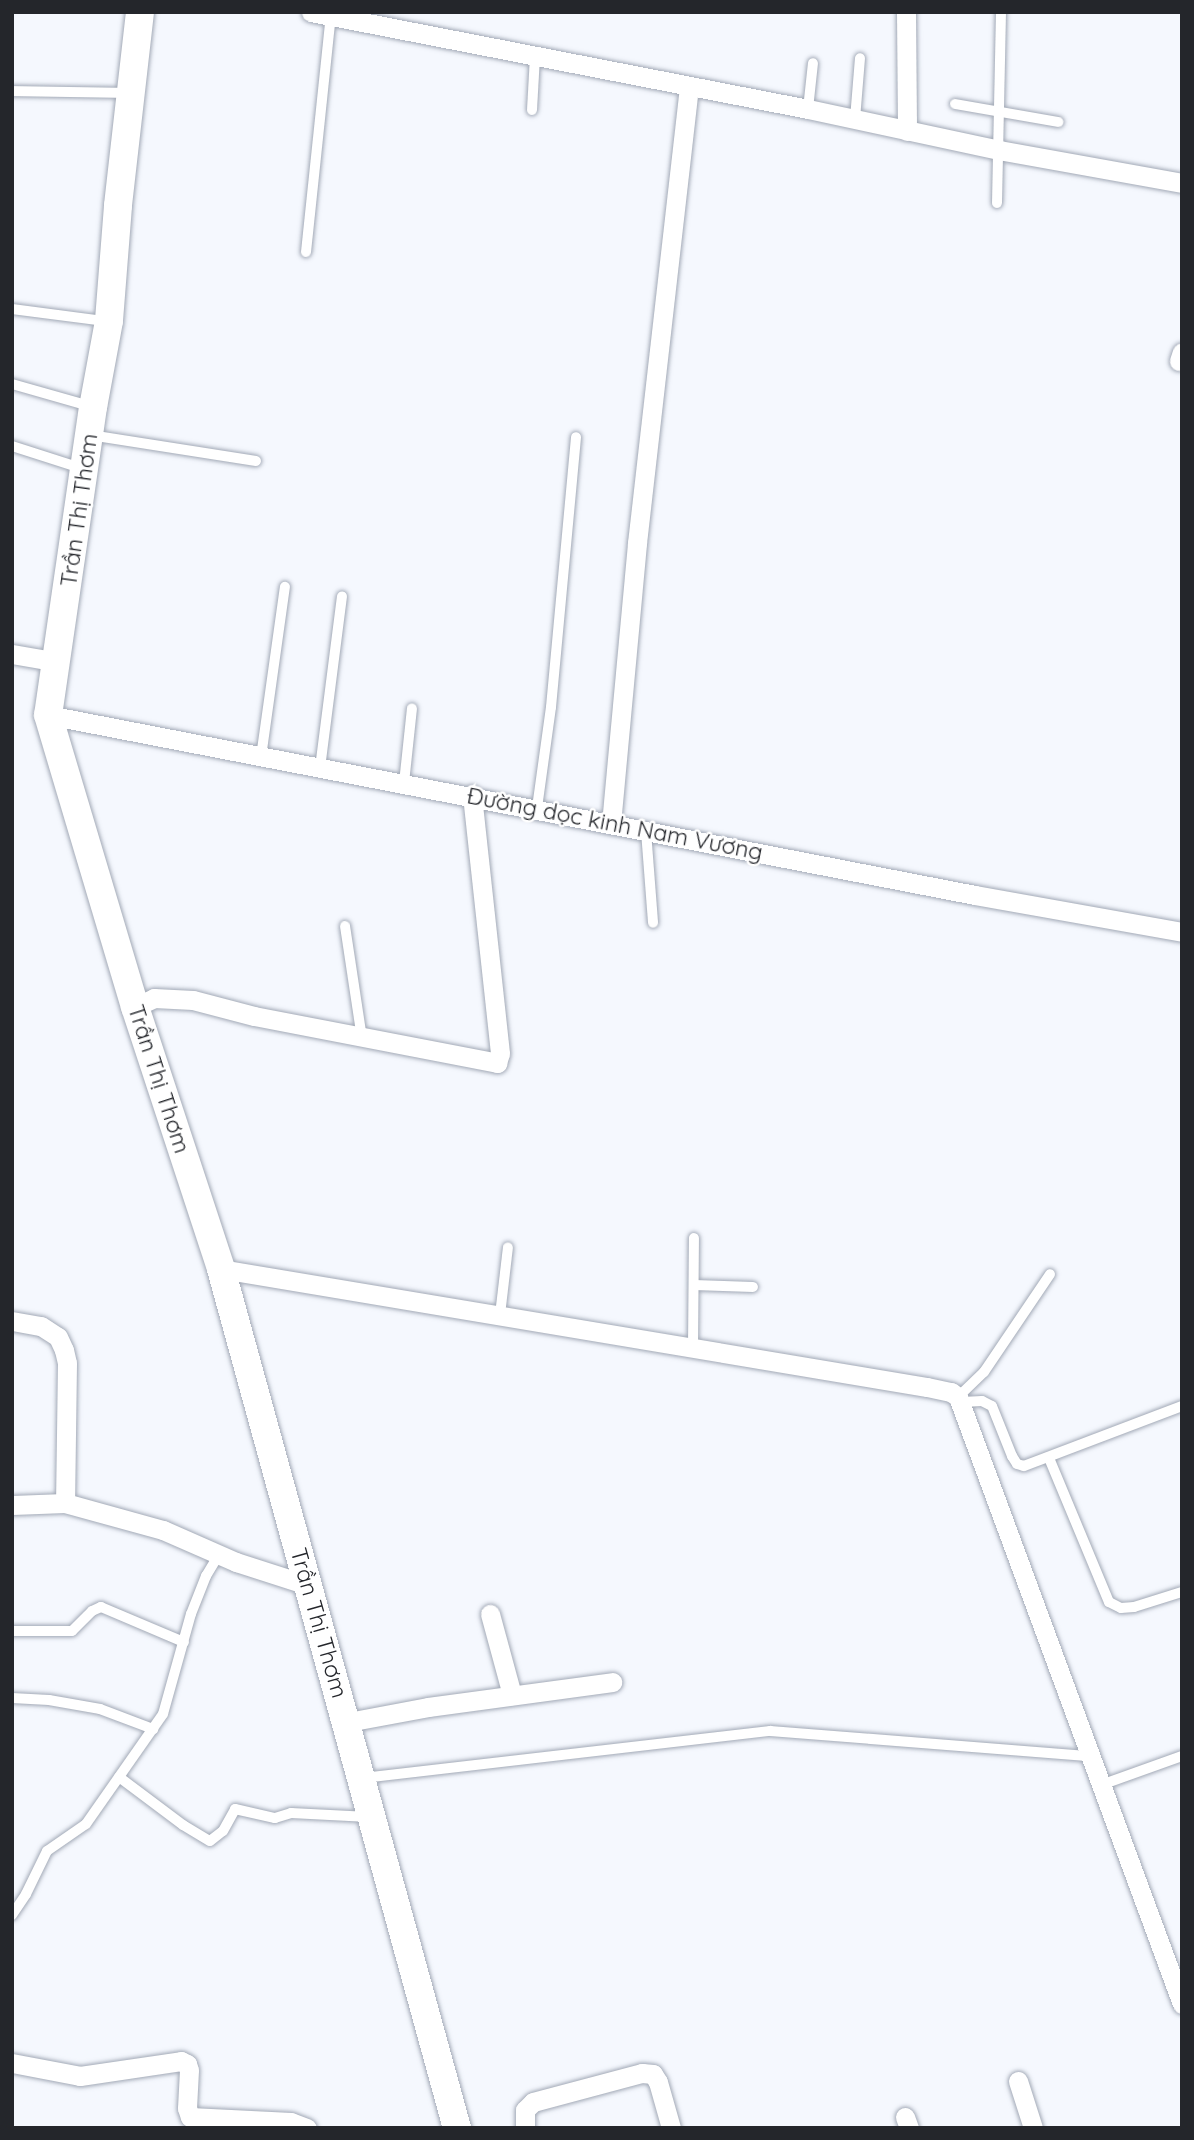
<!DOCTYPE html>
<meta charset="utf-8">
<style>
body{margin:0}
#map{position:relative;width:1194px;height:2140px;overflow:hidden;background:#f5f8fe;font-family:Quicksand,sans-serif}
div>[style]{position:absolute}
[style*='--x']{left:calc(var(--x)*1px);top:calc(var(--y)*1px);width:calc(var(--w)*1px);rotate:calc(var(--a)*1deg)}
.roads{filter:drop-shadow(0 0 2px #a2a9b6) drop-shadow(0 0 2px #a2a9b6)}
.lane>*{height:10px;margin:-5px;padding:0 5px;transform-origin:5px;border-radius:5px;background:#fff}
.street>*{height:19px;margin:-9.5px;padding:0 9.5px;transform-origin:9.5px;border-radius:9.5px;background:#fff}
.secondary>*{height:28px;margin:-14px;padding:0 14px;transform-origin:14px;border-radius:14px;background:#fff}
span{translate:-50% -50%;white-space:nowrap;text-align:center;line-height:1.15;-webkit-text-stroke:5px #fff;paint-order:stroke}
.street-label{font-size:23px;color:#24262b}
.frame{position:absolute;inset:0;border:14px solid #24262b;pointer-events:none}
</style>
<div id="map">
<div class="roads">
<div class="lane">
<div style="--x:12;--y:91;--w:115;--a:1"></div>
<div style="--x:955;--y:104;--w:105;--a:9.9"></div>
<div style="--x:808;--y:109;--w:46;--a:-83.8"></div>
<div style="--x:532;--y:110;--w:54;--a:-86.8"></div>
<div style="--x:855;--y:119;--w:61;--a:-85.3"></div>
<div style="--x:997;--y:203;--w:191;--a:-88.8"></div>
<div style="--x:306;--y:252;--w:237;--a:-84"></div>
<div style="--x:12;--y:309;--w:94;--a:7.4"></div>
<div style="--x:12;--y:384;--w:80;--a:15.9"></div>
<div style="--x:90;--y:435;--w:168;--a:8.9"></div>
<div style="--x:12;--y:446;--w:72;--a:17.7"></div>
<div style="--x:261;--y:757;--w:172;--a:-82"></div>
<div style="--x:320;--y:768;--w:173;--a:-82.7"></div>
<div style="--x:404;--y:783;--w:75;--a:-83.9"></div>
<div style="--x:537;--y:808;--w:102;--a:-82.1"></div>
<div style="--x:551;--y:707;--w:271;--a:-84.7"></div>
<div style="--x:646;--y:831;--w:92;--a:85.6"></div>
<div style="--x:345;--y:926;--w:113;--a:81.4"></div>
<div style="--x:694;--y:1285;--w:59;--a:1.9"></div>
<div style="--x:500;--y:1315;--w:68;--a:-83.3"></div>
<div style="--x:693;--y:1348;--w:110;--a:-89.5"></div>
<div style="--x:958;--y:1397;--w:36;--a:-44"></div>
<div style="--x:984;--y:1372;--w:118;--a:-56"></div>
<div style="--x:962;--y:1402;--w:20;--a:-3"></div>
<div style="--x:982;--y:1401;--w:11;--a:27"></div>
<div style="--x:992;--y:1406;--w:54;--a:68.2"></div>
<div style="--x:1012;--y:1456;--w:9;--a:58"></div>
<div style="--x:1017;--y:1464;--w:7;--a:16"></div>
<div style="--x:1024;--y:1466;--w:169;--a:-20.8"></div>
<div style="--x:1049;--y:1458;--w:156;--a:67.4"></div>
<div style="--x:1109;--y:1602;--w:13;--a:27"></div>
<div style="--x:1121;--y:1608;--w:13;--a:-4"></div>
<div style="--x:1134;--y:1607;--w:50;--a:-17.4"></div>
<div style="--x:12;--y:1631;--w:60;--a:0"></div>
<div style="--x:72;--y:1631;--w:28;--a:-45"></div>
<div style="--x:92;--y:1611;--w:10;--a:-24"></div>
<div style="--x:101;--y:1607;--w:90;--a:22.9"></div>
<div style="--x:12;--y:1698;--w:37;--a:3"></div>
<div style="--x:49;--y:1700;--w:52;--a:10"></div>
<div style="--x:100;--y:1709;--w:57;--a:20.7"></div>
<div style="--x:119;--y:1777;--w:80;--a:36.9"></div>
<div style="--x:183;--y:1825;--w:31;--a:31"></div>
<div style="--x:210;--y:1841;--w:16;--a:-38"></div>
<div style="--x:223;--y:1831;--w:25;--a:-61"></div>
<div style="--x:235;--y:1809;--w:41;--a:12.7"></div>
<div style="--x:275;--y:1818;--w:17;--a:-17"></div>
<div style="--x:291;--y:1813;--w:78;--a:2.9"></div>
<div style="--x:363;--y:1778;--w:410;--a:-6.6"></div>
<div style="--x:770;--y:1731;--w:321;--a:4.5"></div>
<div style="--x:1101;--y:1785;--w:86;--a:-19.7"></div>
<div style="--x:12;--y:1915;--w:25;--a:-56"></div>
<div style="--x:26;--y:1894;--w:48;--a:-64"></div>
<div style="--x:47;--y:1851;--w:47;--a:-34.7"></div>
<div style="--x:86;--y:1824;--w:134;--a:-55"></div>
<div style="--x:163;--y:1714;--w:104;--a:-74.4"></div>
<div style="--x:191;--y:1614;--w:41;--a:-68.5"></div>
<div style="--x:206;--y:1576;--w:26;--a:-59"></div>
</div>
<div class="street">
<div style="--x:311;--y:12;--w:506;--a:11.04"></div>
<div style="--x:808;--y:109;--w:195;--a:12.1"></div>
<div style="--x:999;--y:150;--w:186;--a:10.2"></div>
<div style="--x:906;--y:12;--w:119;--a:89.5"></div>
<div style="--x:1179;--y:361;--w:9;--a:-72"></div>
<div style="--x:12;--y:654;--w:47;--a:9.9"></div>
<div style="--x:48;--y:715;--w:944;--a:10.99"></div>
<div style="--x:975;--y:895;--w:210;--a:10.1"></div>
<div style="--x:611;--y:824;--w:282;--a:-84.7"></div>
<div style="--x:637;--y:543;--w:458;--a:-83.5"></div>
<div style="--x:135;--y:1007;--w:21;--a:-25"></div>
<div style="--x:154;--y:998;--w:39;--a:3"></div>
<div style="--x:193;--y:1000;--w:63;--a:14.7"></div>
<div style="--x:254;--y:1016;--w:248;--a:10.9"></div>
<div style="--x:497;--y:1063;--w:10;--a:-73"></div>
<div style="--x:500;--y:1053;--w:260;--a:-96.2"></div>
<div style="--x:221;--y:1269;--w:716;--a:9.49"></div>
<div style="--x:927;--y:1387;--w:25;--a:12"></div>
<div style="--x:951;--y:1392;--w:9;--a:36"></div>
<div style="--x:958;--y:1397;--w:647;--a:69.74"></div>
<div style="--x:12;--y:1321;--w:29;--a:10"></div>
<div style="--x:41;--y:1326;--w:20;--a:33"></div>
<div style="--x:58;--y:1337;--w:14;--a:65"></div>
<div style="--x:64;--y:1350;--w:13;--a:77"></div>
<div style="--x:67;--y:1363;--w:140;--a:90.8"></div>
<div style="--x:12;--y:1505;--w:53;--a:-2.2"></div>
<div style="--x:65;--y:1503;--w:102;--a:15.4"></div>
<div style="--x:163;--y:1530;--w:80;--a:23.7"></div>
<div style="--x:236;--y:1562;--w:75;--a:17.9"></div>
<div style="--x:490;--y:1614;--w:84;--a:74.8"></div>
<div style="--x:348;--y:1722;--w:81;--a:-10.6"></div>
<div style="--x:428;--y:1707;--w:186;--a:-7.7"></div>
<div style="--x:12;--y:2063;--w:69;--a:10.8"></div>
<div style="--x:80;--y:2076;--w:102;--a:-8.4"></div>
<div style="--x:181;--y:2061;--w:7;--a:27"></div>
<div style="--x:187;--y:2064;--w:6;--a:72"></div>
<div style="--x:189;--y:2070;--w:38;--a:93"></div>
<div style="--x:187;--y:2108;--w:9;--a:72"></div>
<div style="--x:190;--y:2117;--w:101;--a:2.8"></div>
<div style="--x:291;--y:2122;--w:17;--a:21"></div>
<div style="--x:1018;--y:2081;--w:49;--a:72.3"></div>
<div style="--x:905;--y:2117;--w:12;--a:70"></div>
<div style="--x:525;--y:2128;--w:18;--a:-90"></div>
<div style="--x:525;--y:2110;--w:11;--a:-45"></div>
<div style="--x:533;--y:2102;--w:113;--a:-14.9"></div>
<div style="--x:642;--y:2073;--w:11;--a:5"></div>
<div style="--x:653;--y:2074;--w:9;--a:58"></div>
<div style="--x:658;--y:2082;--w:48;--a:74.2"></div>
</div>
<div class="secondary">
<div style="--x:140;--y:12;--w:195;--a:96.5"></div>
<div style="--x:118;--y:206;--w:115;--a:94.5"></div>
<div style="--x:109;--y:321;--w:87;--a:100.5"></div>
<div style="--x:93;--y:407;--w:311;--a:98.3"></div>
<div style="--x:48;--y:715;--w:305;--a:73.4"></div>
<div style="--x:135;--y:1007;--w:276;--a:71.8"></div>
<div style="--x:221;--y:1269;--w:891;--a:74.64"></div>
</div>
</div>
<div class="street-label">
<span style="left:79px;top:510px;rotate:-82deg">Trần Thị Thơm</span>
<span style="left:615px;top:824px;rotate:11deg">Đường dọc kinh Nam Vương</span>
<span style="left:159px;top:1079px;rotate:72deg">Trần Thị Thơm</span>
<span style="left:319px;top:1623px;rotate:74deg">Trần Thị Thơm</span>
</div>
<div class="frame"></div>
</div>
